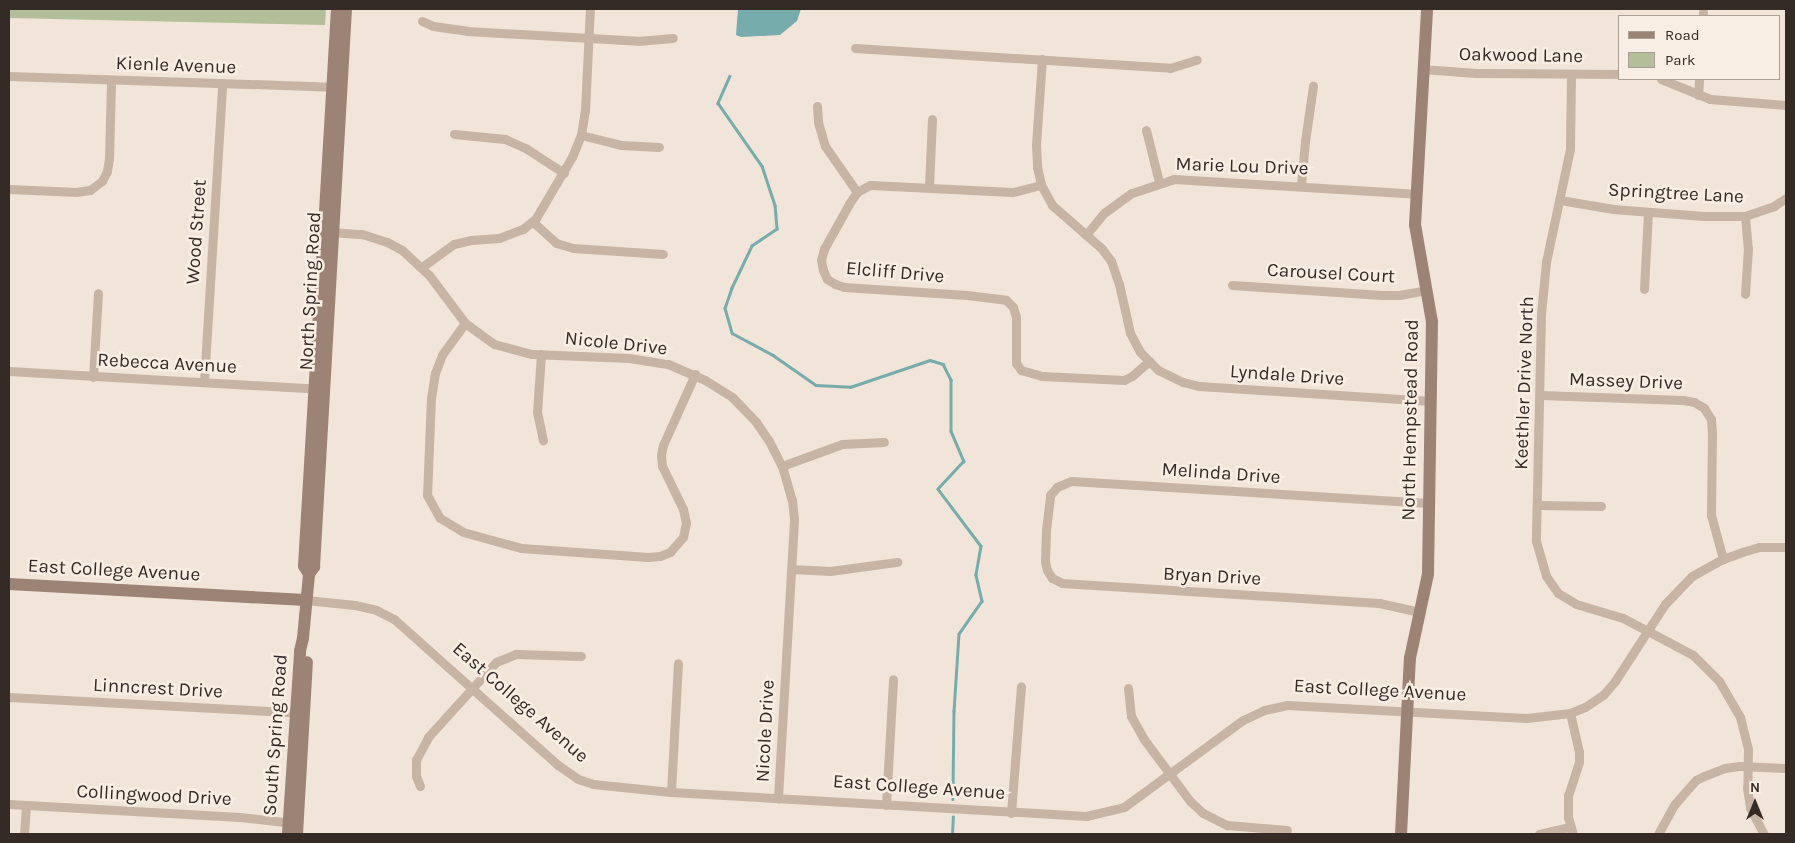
<!DOCTYPE html>
<style>
body{margin:0}
#map{position:relative;width:1795px;height:843px;overflow:hidden;background:#f1e4d8;font-family:Karla,sans-serif}
div>[style]{position:absolute}
[style*='--x']{left:calc(var(--x)*1px);top:calc(var(--y)*1px);width:calc(var(--w)*1px);rotate:calc(var(--a)*1deg)}
.green>*{inset:0;background:#b3bf98}
.water>*{inset:0;background:#77acad}
.stream>*{height:2.5px;margin:-1.25px;padding:0 1.25px;transform-origin:1.25px;border-radius:1.25px;background:#77acad}
.street>*{height:9px;margin:-4.5px;padding:0 4.5px;transform-origin:4.5px;border-radius:4.5px;background:#c8b4a4}
.secondary>*{height:12px;margin:-6px;padding:0 6px;transform-origin:6px;border-radius:6px;background:#9c8376}
span{translate:-50% -50%;white-space:nowrap;text-align:center;line-height:1.15;-webkit-text-stroke:5px #f9eee4;paint-order:stroke}
.street-label{font-size:19px;color:#342a26}
.frame{position:absolute;inset:0;border:10px solid #342a26;pointer-events:none}
.legend{position:absolute;left:1618px;top:15px;width:162px;height:65px;box-sizing:border-box;background:#f9eee4;border:1px solid #aaa098;margin:0;padding:6px 9px;list-style:none;font-size:15px;color:#342a26}
.legend li{display:flex;align-items:center;gap:10px;height:25px}
.legend b{width:25px;border:1px solid #aaa098}
.north{position:absolute;left:1730px;top:778px;width:50px;height:50px;-webkit-text-stroke:4px #f9eee4;paint-order:stroke;rotate:0deg;font-size:14px;font-weight:700;line-height:20px;text-align:center;color:#342a26}
.north::after{content:'';display:block;margin:auto;width:18px;height:22px;background:#342a26;clip-path:polygon(50% 0,100% 100%,50% 72%,0 100%)}
</style>
<div id="map">
<div class="green">
<div style="clip-path:polygon(9px 9px,326px 9px,325px 25px,9px 18px)"></div>
</div>
<div class="water">
<div style="clip-path:polygon(738px 9px,801px 9px,797px 21px,780px 35px,741px 37px,736px 35px)"></div>
</div>
<div class="stream">
<div style="--x:730;--y:76;--w:30;--a:114"></div>
<div style="--x:718;--y:103;--w:77;--a:55.1"></div>
<div style="--x:762;--y:166;--w:41;--a:71.6"></div>
<div style="--x:775;--y:205;--w:24;--a:85"></div>
<div style="--x:777;--y:229;--w:30;--a:146"></div>
<div style="--x:752;--y:246;--w:47;--a:115.5"></div>
<div style="--x:732;--y:288;--w:21;--a:109"></div>
<div style="--x:725;--y:308;--w:26;--a:74"></div>
<div style="--x:732;--y:333;--w:47;--a:28.2"></div>
<div style="--x:773;--y:355;--w:52;--a:34.9"></div>
<div style="--x:816;--y:385;--w:34;--a:3"></div>
<div style="--x:850;--y:387;--w:84;--a:-18.6"></div>
<div style="--x:930;--y:360;--w:14;--a:17"></div>
<div style="--x:943;--y:364;--w:18;--a:63"></div>
<div style="--x:951;--y:380;--w:51;--a:90"></div>
<div style="--x:951;--y:431;--w:33;--a:67"></div>
<div style="--x:964;--y:461;--w:38;--a:133"></div>
<div style="--x:938;--y:489;--w:71;--a:53"></div>
<div style="--x:981;--y:546;--w:29;--a:100"></div>
<div style="--x:976;--y:575;--w:27;--a:77"></div>
<div style="--x:982;--y:601;--w:40;--a:124.9"></div>
<div style="--x:959;--y:634;--w:77;--a:93.7"></div>
<div style="--x:954;--y:711;--w:88;--a:90.7"></div>
<div style="--x:952;--y:834;--w:17;--a:-87"></div>
</div>
<div class="street">
<div style="--x:1703;--y:16;--w:4;--a:-90"></div>
<div style="--x:422;--y:21;--w:12;--a:24"></div>
<div style="--x:433;--y:26;--w:34;--a:8"></div>
<div style="--x:467;--y:31;--w:171;--a:3.3"></div>
<div style="--x:638;--y:41;--w:35;--a:-5"></div>
<div style="--x:855;--y:48;--w:316;--a:3.6"></div>
<div style="--x:1170;--y:68;--w:28;--a:-17"></div>
<div style="--x:1042;--y:59;--w:86;--a:94"></div>
<div style="--x:1036;--y:145;--w:22;--a:87"></div>
<div style="--x:1037;--y:167;--w:18;--a:77"></div>
<div style="--x:1041;--y:185;--w:23;--a:61"></div>
<div style="--x:1052;--y:205;--w:67;--a:41.3"></div>
<div style="--x:1102;--y:249;--w:15;--a:53"></div>
<div style="--x:1111;--y:261;--w:24;--a:71"></div>
<div style="--x:1119;--y:284;--w:50;--a:77.3"></div>
<div style="--x:1130;--y:333;--w:21;--a:62"></div>
<div style="--x:1140;--y:352;--w:25;--a:45"></div>
<div style="--x:1158;--y:370;--w:28;--a:26"></div>
<div style="--x:1183;--y:382;--w:16;--a:14"></div>
<div style="--x:1199;--y:386;--w:232;--a:3.7"></div>
<div style="--x:1422;--y:69;--w:54;--a:4.2"></div>
<div style="--x:1476;--y:73;--w:143;--a:0.4"></div>
<div style="--x:1571;--y:74;--w:75;--a:90.8"></div>
<div style="--x:1570;--y:149;--w:116;--a:102"></div>
<div style="--x:1546;--y:262;--w:52;--a:95.5"></div>
<div style="--x:1541;--y:314;--w:227;--a:91.3"></div>
<div style="--x:1536;--y:541;--w:36;--a:74"></div>
<div style="--x:1546;--y:576;--w:21;--a:55"></div>
<div style="--x:1558;--y:593;--w:21;--a:31"></div>
<div style="--x:1576;--y:604;--w:49;--a:16.6"></div>
<div style="--x:1623;--y:618;--w:60;--a:27.8"></div>
<div style="--x:1676;--y:646;--w:19;--a:28"></div>
<div style="--x:1693;--y:655;--w:37;--a:45"></div>
<div style="--x:1719;--y:681;--w:42;--a:59.7"></div>
<div style="--x:1740;--y:717;--w:33;--a:76"></div>
<div style="--x:1748;--y:749;--w:39;--a:91"></div>
<div style="--x:1747;--y:788;--w:20;--a:81"></div>
<div style="--x:1750;--y:808;--w:30;--a:62"></div>
<div style="--x:9;--y:76;--w:329;--a:1.9"></div>
<div style="--x:1661;--y:79;--w:53;--a:22.2"></div>
<div style="--x:1710;--y:99;--w:76;--a:4.5"></div>
<div style="--x:1698;--y:95;--w:16;--a:-86"></div>
<div style="--x:817;--y:106;--w:16;--a:86"></div>
<div style="--x:818;--y:122;--w:25;--a:74"></div>
<div style="--x:825;--y:146;--w:56;--a:55.2"></div>
<div style="--x:1146;--y:130;--w:54;--a:76"></div>
<div style="--x:454;--y:134;--w:51;--a:5.6"></div>
<div style="--x:505;--y:139;--w:24;--a:24"></div>
<div style="--x:527;--y:149;--w:44;--a:33"></div>
<div style="--x:581;--y:135;--w:41;--a:14"></div>
<div style="--x:621;--y:145;--w:38;--a:3"></div>
<div style="--x:1041;--y:185;--w:30;--a:166"></div>
<div style="--x:1012;--y:192;--w:142;--a:-177.2"></div>
<div style="--x:870;--y:185;--w:15;--a:152"></div>
<div style="--x:857;--y:192;--w:14;--a:124"></div>
<div style="--x:849;--y:204;--w:51;--a:119.1"></div>
<div style="--x:824;--y:249;--w:11;--a:105"></div>
<div style="--x:821;--y:260;--w:10;--a:79"></div>
<div style="--x:823;--y:270;--w:10;--a:66"></div>
<div style="--x:827;--y:279;--w:9;--a:32"></div>
<div style="--x:835;--y:284;--w:9;--a:18"></div>
<div style="--x:844;--y:287;--w:123;--a:3.7"></div>
<div style="--x:967;--y:295;--w:39;--a:7"></div>
<div style="--x:1006;--y:300;--w:10;--a:45"></div>
<div style="--x:1013;--y:307;--w:10;--a:73"></div>
<div style="--x:1016;--y:317;--w:46;--a:90"></div>
<div style="--x:1016;--y:363;--w:9;--a:54"></div>
<div style="--x:1021;--y:370;--w:22;--a:16"></div>
<div style="--x:1042;--y:376;--w:82;--a:2.8"></div>
<div style="--x:1124;--y:380;--w:9;--a:-27"></div>
<div style="--x:1132;--y:376;--w:23;--a:-41"></div>
<div style="--x:1301;--y:185;--w:44;--a:-84.8"></div>
<div style="--x:1305;--y:141;--w:56;--a:-81.7"></div>
<div style="--x:929;--y:187;--w:68;--a:-87.5"></div>
<div style="--x:9;--y:189;--w:67;--a:2.6"></div>
<div style="--x:76;--y:192;--w:14;--a:-8"></div>
<div style="--x:90;--y:190;--w:15;--a:-37"></div>
<div style="--x:102;--y:181;--w:11;--a:-63"></div>
<div style="--x:107;--y:171;--w:12;--a:-81"></div>
<div style="--x:109;--y:159;--w:79;--a:-88.5"></div>
<div style="--x:1560;--y:200;--w:54;--a:9.6"></div>
<div style="--x:1613;--y:209;--w:91;--a:4.4"></div>
<div style="--x:1704;--y:216;--w:41;--a:0"></div>
<div style="--x:1745;--y:216;--w:31;--a:-19"></div>
<div style="--x:1774;--y:206;--w:14;--a:-34"></div>
<div style="--x:1745;--y:216;--w:32;--a:85"></div>
<div style="--x:1748;--y:248;--w:46;--a:93.7"></div>
<div style="--x:533;--y:222;--w:31;--a:42"></div>
<div style="--x:556;--y:243;--w:18;--a:16"></div>
<div style="--x:573;--y:248;--w:90;--a:3.8"></div>
<div style="--x:330;--y:232;--w:32;--a:4"></div>
<div style="--x:362;--y:234;--w:26;--a:18"></div>
<div style="--x:387;--y:242;--w:17;--a:28"></div>
<div style="--x:402;--y:250;--w:37;--a:43"></div>
<div style="--x:429;--y:275;--w:60;--a:53.1"></div>
<div style="--x:465;--y:323;--w:36;--a:36"></div>
<div style="--x:494;--y:344;--w:39;--a:15"></div>
<div style="--x:532;--y:354;--w:97;--a:2.4"></div>
<div style="--x:629;--y:358;--w:39;--a:9"></div>
<div style="--x:668;--y:364;--w:40;--a:23.4"></div>
<div style="--x:705;--y:380;--w:32;--a:32"></div>
<div style="--x:732;--y:397;--w:35;--a:46"></div>
<div style="--x:756;--y:422;--w:23;--a:56"></div>
<div style="--x:769;--y:441;--w:28;--a:63"></div>
<div style="--x:782;--y:466;--w:35;--a:74"></div>
<div style="--x:792;--y:500;--w:20;--a:84"></div>
<div style="--x:794;--y:520;--w:279;--a:93.3"></div>
<div style="--x:1086;--y:235;--w:28;--a:-51"></div>
<div style="--x:1104;--y:213;--w:34;--a:-36"></div>
<div style="--x:1132;--y:193;--w:44;--a:-18.4"></div>
<div style="--x:1174;--y:179;--w:242;--a:3.5"></div>
<div style="--x:422;--y:267;--w:39;--a:-36"></div>
<div style="--x:454;--y:244;--w:17;--a:-13"></div>
<div style="--x:471;--y:240;--w:28;--a:-4"></div>
<div style="--x:499;--y:238;--w:26;--a:-21"></div>
<div style="--x:523;--y:229;--w:17;--a:-40"></div>
<div style="--x:536;--y:218;--w:71;--a:-59.5"></div>
<div style="--x:572;--y:157;--w:24;--a:-68"></div>
<div style="--x:581;--y:135;--w:25;--a:-81"></div>
<div style="--x:585;--y:110;--w:101;--a:-87.2"></div>
<div style="--x:1232;--y:285;--w:150;--a:3.8"></div>
<div style="--x:1382;--y:295;--w:17;--a:0"></div>
<div style="--x:1399;--y:295;--w:28;--a:-10"></div>
<div style="--x:1644;--y:289;--w:77;--a:-87"></div>
<div style="--x:465;--y:323;--w:39;--a:126"></div>
<div style="--x:442;--y:355;--w:19;--a:111"></div>
<div style="--x:435;--y:373;--w:24;--a:99"></div>
<div style="--x:431;--y:397;--w:98;--a:92.3"></div>
<div style="--x:427;--y:495;--w:26;--a:61"></div>
<div style="--x:440;--y:518;--w:27;--a:31"></div>
<div style="--x:463;--y:532;--w:60;--a:15.4"></div>
<div style="--x:521;--y:548;--w:127;--a:4.1"></div>
<div style="--x:648;--y:557;--w:12;--a:-5"></div>
<div style="--x:660;--y:556;--w:11;--a:-22"></div>
<div style="--x:670;--y:552;--w:20;--a:-49"></div>
<div style="--x:683;--y:537;--w:14;--a:-78"></div>
<div style="--x:686;--y:523;--w:14;--a:-102"></div>
<div style="--x:683;--y:509;--w:48;--a:-116"></div>
<div style="--x:662;--y:466;--w:11;--a:-95"></div>
<div style="--x:661;--y:455;--w:10;--a:-79"></div>
<div style="--x:663;--y:445;--w:78;--a:-65.7"></div>
<div style="--x:541;--y:354;--w:58;--a:93.9"></div>
<div style="--x:537;--y:412;--w:29;--a:78"></div>
<div style="--x:9;--y:371;--w:310;--a:3.3"></div>
<div style="--x:93;--y:377;--w:84;--a:-86.6"></div>
<div style="--x:204;--y:382;--w:299;--a:-86.5"></div>
<div style="--x:1540;--y:395;--w:143;--a:2"></div>
<div style="--x:1683;--y:400;--w:11;--a:10"></div>
<div style="--x:1694;--y:402;--w:12;--a:31"></div>
<div style="--x:1704;--y:408;--w:13;--a:58"></div>
<div style="--x:1711;--y:419;--w:13;--a:86"></div>
<div style="--x:1712;--y:432;--w:83;--a:90.7"></div>
<div style="--x:1711;--y:515;--w:46;--a:74.7"></div>
<div style="--x:782;--y:466;--w:64;--a:-20.1"></div>
<div style="--x:842;--y:444;--w:42;--a:-2.7"></div>
<div style="--x:1537;--y:505;--w:64;--a:0.9"></div>
<div style="--x:792;--y:569;--w:38;--a:3"></div>
<div style="--x:830;--y:571;--w:68;--a:-7.7"></div>
<div style="--x:306;--y:600;--w:49;--a:5.8"></div>
<div style="--x:355;--y:605;--w:22;--a:13"></div>
<div style="--x:376;--y:610;--w:20;--a:27"></div>
<div style="--x:394;--y:619;--w:220;--a:41.7"></div>
<div style="--x:558;--y:765;--w:24;--a:35"></div>
<div style="--x:578;--y:779;--w:16;--a:18"></div>
<div style="--x:593;--y:784;--w:78;--a:5.9"></div>
<div style="--x:671;--y:792;--w:416;--a:3.3"></div>
<div style="--x:1086;--y:816;--w:39;--a:-13"></div>
<div style="--x:1124;--y:807;--w:147;--a:-36.2"></div>
<div style="--x:1243;--y:720;--w:23;--a:-25"></div>
<div style="--x:1264;--y:710;--w:24;--a:-12"></div>
<div style="--x:1287;--y:705;--w:240;--a:3.1"></div>
<div style="--x:1527;--y:718;--w:43;--a:-6.6"></div>
<div style="--x:1570;--y:713;--w:16;--a:-22"></div>
<div style="--x:1585;--y:707;--w:22;--a:-34"></div>
<div style="--x:1603;--y:695;--w:18;--a:-49"></div>
<div style="--x:1615;--y:681;--w:92;--a:-57"></div>
<div style="--x:1665;--y:604;--w:39;--a:-46"></div>
<div style="--x:1692;--y:576;--w:35;--a:-29"></div>
<div style="--x:1723;--y:559;--w:20;--a:-20"></div>
<div style="--x:1742;--y:552;--w:18;--a:-16"></div>
<div style="--x:1759;--y:547;--w:27;--a:0"></div>
<div style="--x:1420;--y:612;--w:42;--a:-167.6"></div>
<div style="--x:1379;--y:603;--w:318;--a:-176.4"></div>
<div style="--x:1062;--y:583;--w:11;--a:-153"></div>
<div style="--x:1052;--y:578;--w:9;--a:-122"></div>
<div style="--x:1047;--y:570;--w:9;--a:-103"></div>
<div style="--x:1045;--y:561;--w:31;--a:-88"></div>
<div style="--x:1046;--y:530;--w:35;--a:-83"></div>
<div style="--x:1050;--y:495;--w:11;--a:-49"></div>
<div style="--x:1057;--y:487;--w:15;--a:-23"></div>
<div style="--x:1071;--y:481;--w:359;--a:3.5"></div>
<div style="--x:1128;--y:688;--w:28;--a:84"></div>
<div style="--x:1131;--y:716;--w:25;--a:61"></div>
<div style="--x:1143;--y:738;--w:79;--a:53.3"></div>
<div style="--x:1190;--y:801;--w:18;--a:43"></div>
<div style="--x:1203;--y:813;--w:27;--a:27"></div>
<div style="--x:1227;--y:825;--w:60;--a:4.8"></div>
<div style="--x:9;--y:697;--w:292;--a:3.1"></div>
<div style="--x:1570;--y:713;--w:40;--a:77"></div>
<div style="--x:1579;--y:752;--w:10;--a:90"></div>
<div style="--x:1579;--y:762;--w:35;--a:108"></div>
<div style="--x:1568;--y:795;--w:22;--a:90"></div>
<div style="--x:1568;--y:817;--w:18;--a:74"></div>
<div style="--x:420;--y:786;--w:11;--a:-112"></div>
<div style="--x:416;--y:776;--w:16;--a:-90"></div>
<div style="--x:416;--y:760;--w:26;--a:-62"></div>
<div style="--x:428;--y:737;--w:101;--a:-47.8"></div>
<div style="--x:496;--y:662;--w:22;--a:-22"></div>
<div style="--x:516;--y:654;--w:65;--a:1.8"></div>
<div style="--x:671;--y:792;--w:129;--a:-86.9"></div>
<div style="--x:9;--y:804;--w:231;--a:3.2"></div>
<div style="--x:240;--y:817;--w:53;--a:6.5"></div>
<div style="--x:886;--y:805;--w:126;--a:-86.8"></div>
<div style="--x:1011;--y:813;--w:127;--a:-85.5"></div>
<div style="--x:24;--y:834;--w:29;--a:-86"></div>
<div style="--x:1539;--y:834;--w:32;--a:-13"></div>
<div style="--x:1658;--y:834;--w:33;--a:-61"></div>
<div style="--x:1674;--y:805;--w:33;--a:-49"></div>
<div style="--x:1696;--y:780;--w:9;--a:-27"></div>
<div style="--x:1704;--y:776;--w:22;--a:-21"></div>
<div style="--x:1725;--y:768;--w:15;--a:-8"></div>
<div style="--x:1740;--y:766;--w:46;--a:2.5"></div>
</div>
<div class="secondary">
<div style="--x:309;--y:574;--w:9;--a:-122"></div>
<div style="--x:304;--y:566;--w:558;--a:-86.61"></div>
<div style="--x:9;--y:584;--w:297;--a:3.1"></div>
<div style="--x:288;--y:834;--w:183;--a:-86.2"></div>
<div style="--x:300;--y:651;--w:13;--a:-77"></div>
<div style="--x:303;--y:638;--w:64;--a:-84.6"></div>
<div style="--x:309;--y:574;--w:9;--a:-54"></div>
<div style="--x:314;--y:567;--w:559;--a:-86.72"></div>
<div style="--x:297;--y:834;--w:172;--a:-86.7"></div>
<div style="--x:1401;--y:834;--w:176;--a:-87.1"></div>
<div style="--x:1410;--y:658;--w:86;--a:-77.9"></div>
<div style="--x:1428;--y:574;--w:252;--a:-89.1"></div>
<div style="--x:1432;--y:322;--w:98;--a:-99.9"></div>
<div style="--x:1415;--y:225;--w:216;--a:-86.8"></div>
</div>
<div class="street-label">
<span style="left:1521px;top:56px;rotate:1deg">Oakwood Lane</span>
<span style="left:176px;top:66px;rotate:2deg">Kienle Avenue</span>
<span style="left:1242px;top:167px;rotate:2deg">Marie Lou Drive</span>
<span style="left:1676px;top:194px;rotate:3deg">Springtree Lane</span>
<span style="left:197px;top:232px;rotate:-86deg">Wood Street</span>
<span style="left:895px;top:273px;rotate:5deg">Elcliff Drive</span>
<span style="left:1331px;top:274px;rotate:3deg">Carousel Court</span>
<span style="left:311px;top:291px;rotate:-87deg">North Spring Road</span>
<span style="left:616px;top:344px;rotate:6deg">Nicole Drive</span>
<span style="left:167px;top:364px;rotate:3deg">Rebecca Avenue</span>
<span style="left:1287px;top:376px;rotate:4deg">Lyndale Drive</span>
<span style="left:1626px;top:382px;rotate:2deg">Massey Drive</span>
<span style="left:1525px;top:383px;rotate:-88deg">Keethler Drive North</span>
<span style="left:1411px;top:420px;rotate:-89deg">North Hempstead Road</span>
<span style="left:1221px;top:474px;rotate:4deg">Melinda Drive</span>
<span style="left:114px;top:571px;rotate:3deg">East College Avenue</span>
<span style="left:1212px;top:577px;rotate:3deg">Bryan Drive</span>
<span style="left:158px;top:689px;rotate:3deg">Linncrest Drive</span>
<span style="left:1380px;top:691px;rotate:3deg">East College Avenue</span>
<span style="left:520px;top:703px;rotate:41deg">East College Avenue</span>
<span style="left:766px;top:731px;rotate:-87deg">Nicole Drive</span>
<span style="left:276px;top:735px;rotate:-86deg">South Spring Road</span>
<span style="left:919px;top:788px;rotate:4deg">East College Avenue</span>
<span style="left:154px;top:796px;rotate:3deg">Collingwood Drive</span>
</div>
<div class="frame"></div>
<ul class="legend">
<li><b style="height:6px;background:#9c8376"></b>Road</li>
<li><b style="height:14px;background:#b3bf98"></b>Park</li>
</ul>
<div class="north">N</div>
</div>
